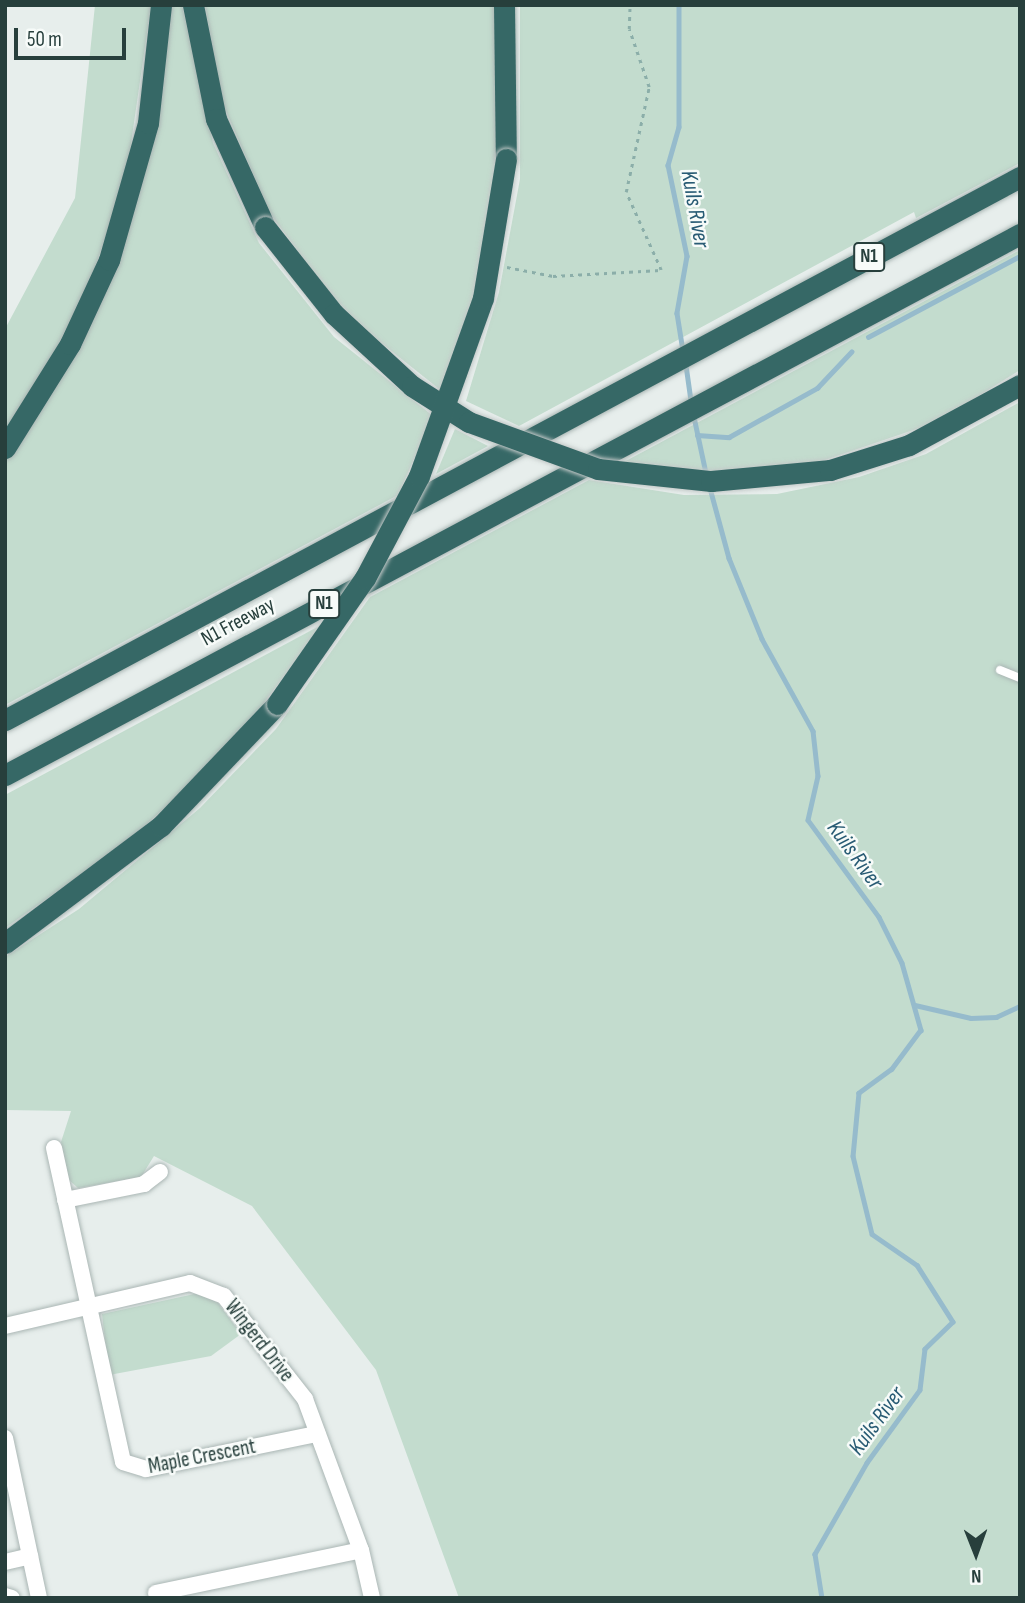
<!DOCTYPE html>
<style>
body{margin:0}
#map{position:relative;width:1025px;height:1603px;overflow:hidden;background:#e7eeec;font-family:"Sofia Sans Condensed",sans-serif}
div>[style]{position:absolute}
[style*='--x']{left:calc(var(--x)*1px);top:calc(var(--y)*1px);width:calc(var(--w)*1px);rotate:calc(var(--a)*1deg)}
.green>*{inset:0;background:#c3dcce}
.stream>*{height:4.5px;margin:-2.25px;padding:0 2.25px;transform-origin:2.25px;border-radius:2.25px;background:#96bbcc}
.path>*{height:2.5px;margin-top:-1.25px;transform-origin:0;background:repeating-linear-gradient(90deg,#8baea9 0 3.5px,transparent 0 8.5px)}
.roads{filter:drop-shadow(0 0 2px #aab6b4) drop-shadow(0 0 2px #aab6b4)}
.lane>*{height:8px;margin:-4px;padding:0 4px;transform-origin:4px;border-radius:4px;background:#fff}
.street>*{height:16px;margin:-8px;padding:0 8px;transform-origin:8px;border-radius:8px;background:#fff}
.highway>*{height:21px;margin:-10.5px;padding:0 10.5px;transform-origin:10.5px;border-radius:10.5px;background:#366866}
.bridges{filter:drop-shadow(0 0 2px #c3c9c8) drop-shadow(0 0 2px #c3c9c8)}
.highway-bridge>*{height:21px;margin:-10.5px;padding:0 10.5px;transform-origin:10.5px;border-radius:10.5px;background:#366866}
span{translate:-50% -50%;white-space:nowrap;text-align:center;line-height:1.15;-webkit-text-stroke:5px #f7fbf9;paint-order:stroke}
.shield-label span{padding:2px 5px;background:#f7fbf9;border:2px solid;border-radius:5px;-webkit-text-stroke-width:0}
.shield-label{font-size:19px;color:#273f3c;font-weight:700}
.street-label{font-size:21px;color:#273f3c}
.water-label{font-size:23px;color:#285b74;font-style:italic}
.frame{position:absolute;inset:0;border:7px solid #273f3c;pointer-events:none}
.north{position:absolute;left:941px;top:1519px;width:70px;height:70px;-webkit-text-stroke:5px #f7fbf9;paint-order:stroke;rotate:179deg;font-size:19px;font-weight:700;line-height:28px;text-align:center;color:#273f3c}
.north::after{content:'';display:block;margin:auto;width:24px;height:32px;background:#273f3c;clip-path:polygon(50% 0,100% 100%,50% 72%,0 100%)}
.scale{position:absolute;left:14px;top:28px;width:112px;height:32px;box-sizing:border-box;border:4px solid #273f3c;border-top:0;padding-left:9px;font-size:21px;line-height:24px;white-space:nowrap;color:#273f3c;-webkit-text-stroke:5px #f7fbf9;paint-order:stroke}
</style>
<div id="map">
<div class="green">
<div style="clip-path:polygon(95px 5px,151px 5px,127px 171px,92px 277px,43px 375px,5px 432px,5px 329px,75px 198px)"></div>
<div style="clip-path:polygon(169px 5px,182px 5px,213px 143px,259px 243px,334px 337px,433px 416px,398px 495px,5px 705px,5px 461px,82px 338px)"></div>
<div style="clip-path:polygon(205px 5px,497px 5px,499px 158px,480px 277px,443px 392px,345px 314px,271px 215px,223px 104px)"></div>
<div style="clip-path:polygon(520px 5px,1020px 5px,1020px 163px,916px 218px,914px 212px,519px 426px,466px 401px,499px 292px,520px 179px)"></div>
<div style="clip-path:polygon(1020px 250px,1020px 370px,937px 422px,822px 461px,704px 472px,622px 463px)"></div>
<div style="clip-path:polygon(1020px 402px,1020px 1598px,459px 1598px,376px 1370px,252px 1206px,154px 1156px,141px 1177px,78px 1188px,69px 1180px,61px 1142px,71px 1111px,5px 1110px,5px 957px,79px 909px,200px 808px,276px 729px,370px 597px,589px 480px,684px 495px,777px 494px,859px 477px,926px 454px)"></div>
<div style="clip-path:polygon(455px 429px,488px 446px,436px 474px)"></div>
<div style="clip-path:polygon(323px 624px,255px 715px,173px 800px,127px 842px,5px 928px,5px 795px)"></div>
<div style="clip-path:polygon(199px 1293px,218px 1303px,241px 1334px,211px 1356px,109px 1375px,102px 1314px)"></div>
</div>
<div class="stream">
<div style="--x:679;--y:5;--w:122;--a:90"></div>
<div style="--x:679;--y:127;--w:40;--a:106"></div>
<div style="--x:668;--y:165;--w:93;--a:78.2"></div>
<div style="--x:687;--y:256;--w:58;--a:100"></div>
<div style="--x:677;--y:313;--w:36;--a:81"></div>
<div style="--x:868;--y:337;--w:172;--a:-28.1"></div>
<div style="--x:686;--y:365;--w:36;--a:82"></div>
<div style="--x:694;--y:417;--w:57;--a:77.9"></div>
<div style="--x:697;--y:435;--w:32;--a:4"></div>
<div style="--x:729;--y:437;--w:101;--a:-29.1"></div>
<div style="--x:817;--y:388;--w:50;--a:-46.6"></div>
<div style="--x:710;--y:488;--w:73;--a:74.8"></div>
<div style="--x:729;--y:558;--w:87;--a:67.8"></div>
<div style="--x:762;--y:639;--w:105;--a:61"></div>
<div style="--x:813;--y:731;--w:45;--a:83.7"></div>
<div style="--x:818;--y:776;--w:45;--a:102.8"></div>
<div style="--x:808;--y:820;--w:120;--a:53.8"></div>
<div style="--x:879;--y:917;--w:51;--a:63.4"></div>
<div style="--x:902;--y:963;--w:70;--a:74.2"></div>
<div style="--x:921;--y:1030;--w:49;--a:126.6"></div>
<div style="--x:892;--y:1069;--w:41;--a:144"></div>
<div style="--x:859;--y:1093;--w:63;--a:95.4"></div>
<div style="--x:853;--y:1156;--w:80;--a:76.3"></div>
<div style="--x:872;--y:1234;--w:55;--a:34.6"></div>
<div style="--x:917;--y:1265;--w:67;--a:57.7"></div>
<div style="--x:953;--y:1322;--w:39;--a:136"></div>
<div style="--x:925;--y:1349;--w:41;--a:97"></div>
<div style="--x:920;--y:1390;--w:90;--a:126"></div>
<div style="--x:867;--y:1463;--w:105;--a:119.7"></div>
<div style="--x:815;--y:1554;--w:45;--a:81"></div>
<div style="--x:915;--y:1005;--w:57;--a:13.1"></div>
<div style="--x:971;--y:1018;--w:25;--a:-2"></div>
<div style="--x:996;--y:1017;--w:26;--a:-25"></div>
</div>
<div class="path">
<div style="--x:507;--y:267;--w:47;--a:11.1"></div>
<div style="--x:553;--y:276;--w:108;--a:-3.2"></div>
<div style="--x:661;--y:270;--w:85;--a:-114.2"></div>
<div style="--x:626;--y:192;--w:107;--a:-77.6"></div>
<div style="--x:649;--y:87;--w:61;--a:-109"></div>
<div style="--x:629;--y:29;--w:24;--a:-88"></div>
</div>
<div class="roads">
<div class="lane">
<div style="--x:1000;--y:670;--w:22;--a:22"></div>
</div>
<div class="street">
<div style="--x:54;--y:1148;--w:321;--a:77.6"></div>
<div style="--x:123;--y:1462;--w:24;--a:17"></div>
<div style="--x:146;--y:1469;--w:175;--a:-11.6"></div>
<div style="--x:65;--y:1200;--w:81;--a:-11.4"></div>
<div style="--x:144;--y:1184;--w:20;--a:-37"></div>
<div style="--x:5;--y:1326;--w:190;--a:-13.1"></div>
<div style="--x:190;--y:1283;--w:36;--a:21"></div>
<div style="--x:224;--y:1296;--w:131;--a:51.8"></div>
<div style="--x:305;--y:1399;--w:161;--a:69.7"></div>
<div style="--x:361;--y:1550;--w:49;--a:77.1"></div>
<div style="--x:5;--y:1438;--w:164;--a:78"></div>
<div style="--x:5;--y:1562;--w:26;--a:-13"></div>
<div style="--x:156;--y:1593;--w:209;--a:-11.8"></div>
<div style="--x:5;--y:1596;--w:7;--a:16"></div>
</div>
<div class="highway">
<div style="--x:193;--y:5;--w:116;--a:78.6"></div>
<div style="--x:216;--y:119;--w:119;--a:65.6"></div>
<div style="--x:504;--y:5;--w:154;--a:89.3"></div>
<div style="--x:5;--y:448;--w:123;--a:-58"></div>
<div style="--x:70;--y:344;--w:93;--a:-65.1"></div>
<div style="--x:109;--y:260;--w:142;--a:-74.1"></div>
<div style="--x:148;--y:123;--w:119;--a:-83.7"></div>
<div style="--x:5;--y:720;--w:1151;--a:-28.15"></div>
<div style="--x:5;--y:775;--w:1150;--a:-28.06"></div>
<div style="--x:5;--y:943;--w:195;--a:-36.9"></div>
<div style="--x:161;--y:826;--w:168;--a:-46.4"></div>
</div>
</div>
<div class="bridges">
<div class="highway-bridge">
<div style="--x:265;--y:227;--w:111;--a:51.6"></div>
<div style="--x:334;--y:314;--w:106;--a:42.7"></div>
<div style="--x:412;--y:386;--w:67;--a:32.3"></div>
<div style="--x:469;--y:422;--w:137;--a:20"></div>
<div style="--x:598;--y:469;--w:114;--a:6.1"></div>
<div style="--x:711;--y:481;--w:120;--a:-5.3"></div>
<div style="--x:830;--y:470;--w:83;--a:-17.6"></div>
<div style="--x:909;--y:445;--w:126;--a:-28.4"></div>
<div style="--x:277;--y:704;--w:154;--a:-55.1"></div>
<div style="--x:365;--y:578;--w:115;--a:-62.1"></div>
<div style="--x:419;--y:476;--w:189;--a:-70.2"></div>
<div style="--x:483;--y:298;--w:141;--a:-80.6"></div>
</div>
</div>
<div class="shield-label">
<span style="left:869px;top:257px">N1</span>
<span style="left:324px;top:604px">N1</span>
</div>
<div class="street-label">
<span style="left:238px;top:622px;rotate:-28deg">N1 Freeway</span>
<span style="left:259px;top:1341px;rotate:52deg">Wingerd Drive</span>
<span style="left:202px;top:1457px;rotate:-11deg">Maple Crescent</span>
</div>
<div class="water-label">
<span style="left:695px;top:209px;rotate:80deg">Kuils River</span>
<span style="left:855px;top:855px;rotate:54deg">Kuils River</span>
<span style="left:877px;top:1421px;rotate:-54deg">Kuils River</span>
</div>
<div class="frame"></div>
<div class="north">N</div>
<div class="scale">50 m</div>
</div>
